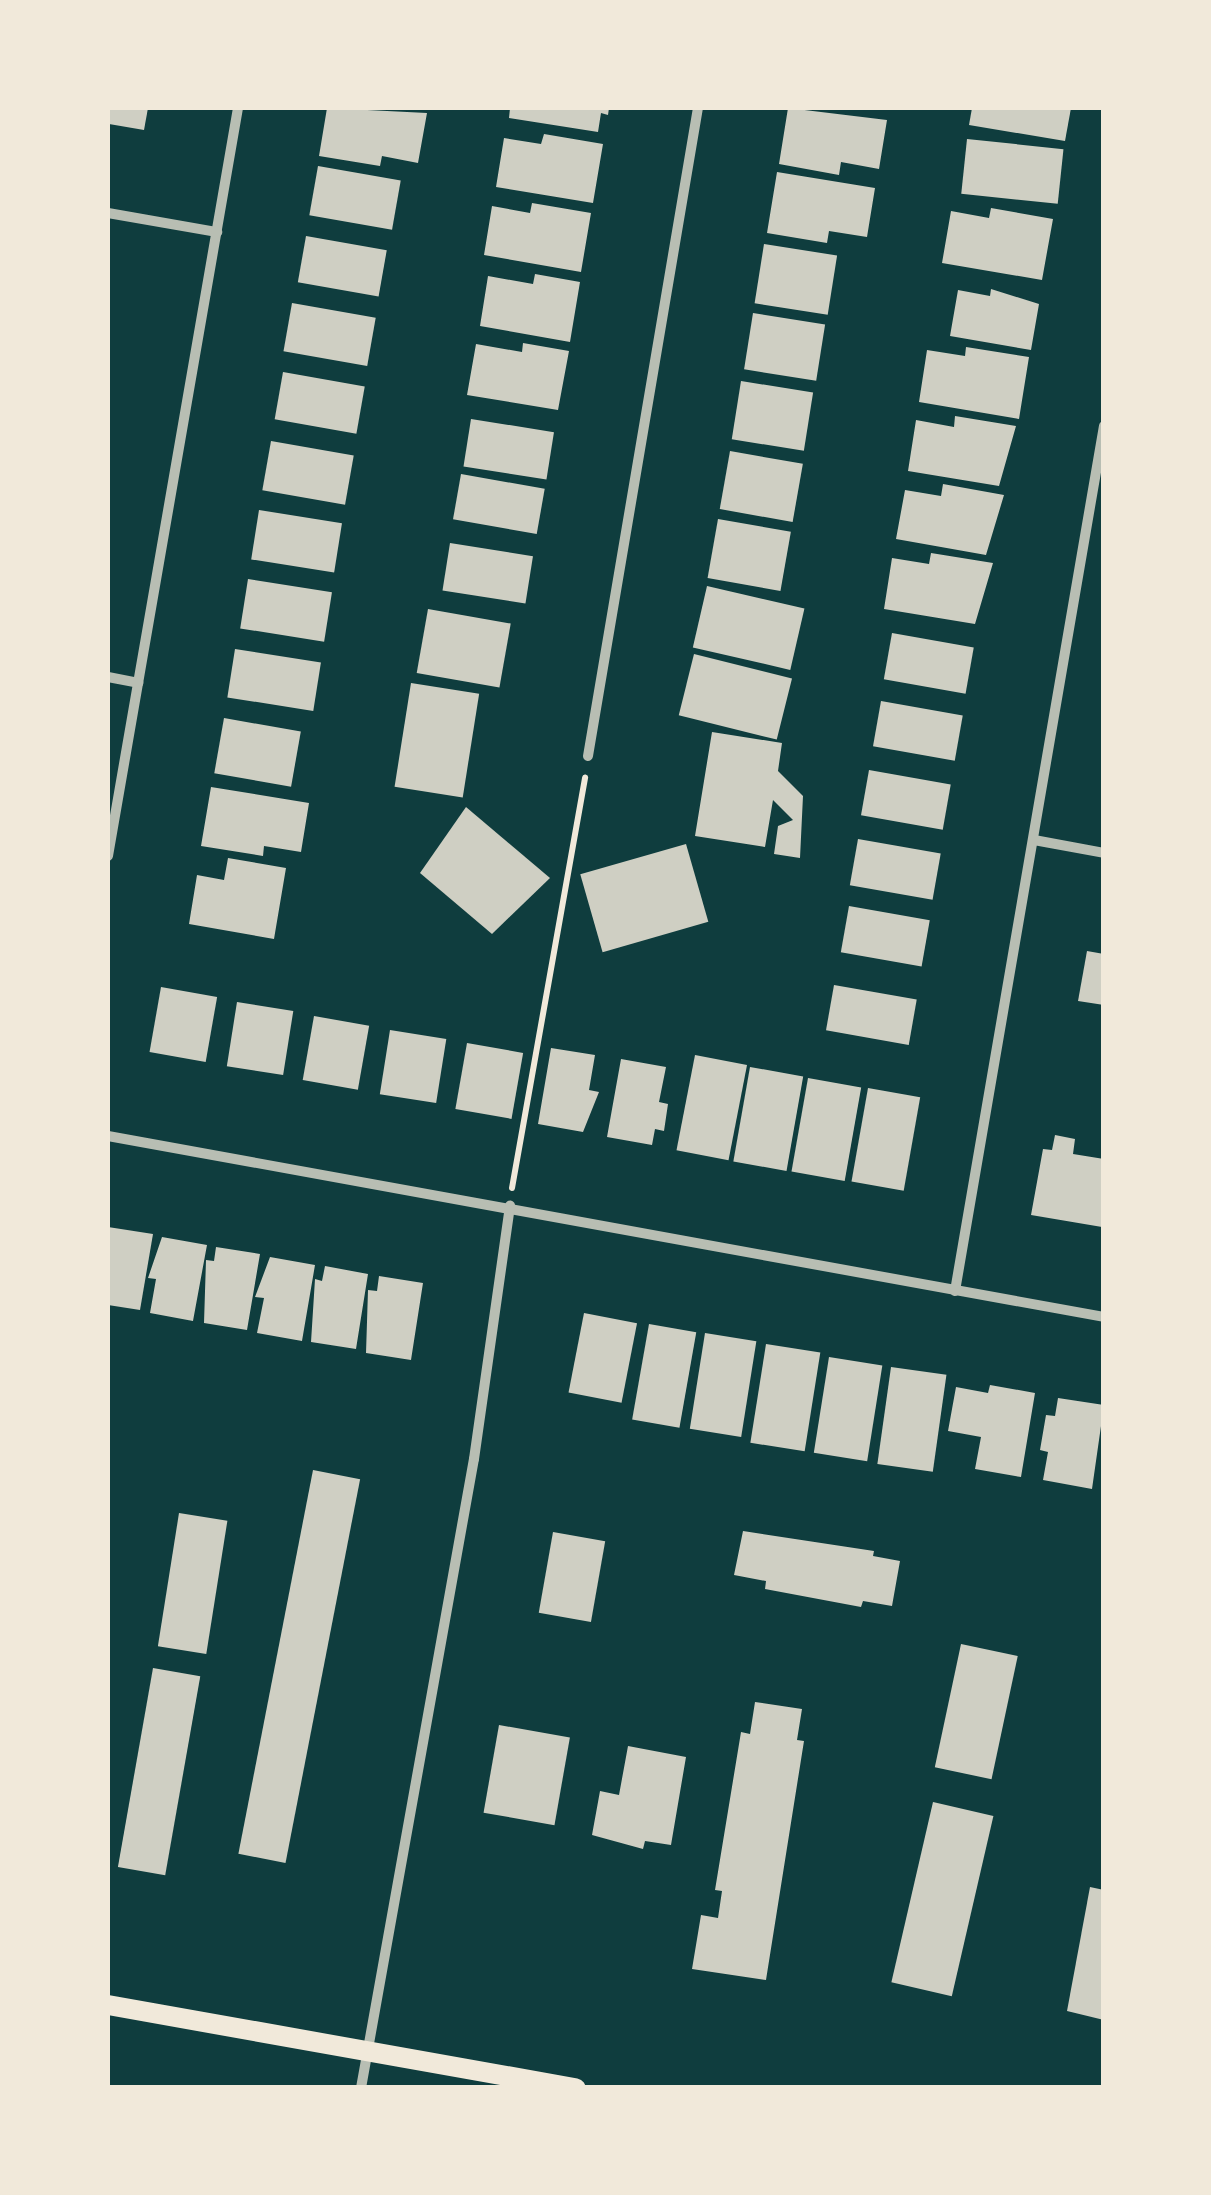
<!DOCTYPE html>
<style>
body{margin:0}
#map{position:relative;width:1211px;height:2195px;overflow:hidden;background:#0f3d3e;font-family:Karla,sans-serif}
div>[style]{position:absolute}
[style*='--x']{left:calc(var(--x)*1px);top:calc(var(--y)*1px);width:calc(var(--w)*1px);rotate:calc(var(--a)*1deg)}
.building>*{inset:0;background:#cfcfc3;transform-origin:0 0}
.path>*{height:6px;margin:-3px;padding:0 3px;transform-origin:3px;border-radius:3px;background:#f1e9da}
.minor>*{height:10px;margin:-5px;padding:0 5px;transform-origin:5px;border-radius:5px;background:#b8beb3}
.secondary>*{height:20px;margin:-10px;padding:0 10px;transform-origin:10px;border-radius:10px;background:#f1e9da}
span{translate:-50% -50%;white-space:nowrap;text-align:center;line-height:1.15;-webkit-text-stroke:10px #f1e9da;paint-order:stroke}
.frame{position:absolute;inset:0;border:110px solid #f1e9da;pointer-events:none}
</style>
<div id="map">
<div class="building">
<div style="clip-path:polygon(108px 108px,148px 108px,144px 130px,109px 124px)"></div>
<div style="clip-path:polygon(327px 108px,427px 113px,418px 163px,382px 156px,380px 166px,319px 156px)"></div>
<div style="clip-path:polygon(510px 108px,609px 108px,608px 115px,601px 113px,598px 132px,509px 118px)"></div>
<div style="clip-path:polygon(788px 108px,887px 120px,879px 169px,841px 162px,839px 175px,779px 164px)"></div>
<div style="clip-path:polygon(972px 108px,1071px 108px,1065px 141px,969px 125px)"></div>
<div style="clip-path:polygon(544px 134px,603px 144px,593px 203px,496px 187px,504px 138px,541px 144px)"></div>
<div style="left:967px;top:139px;width:97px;height:55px;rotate:6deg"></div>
<div style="left:318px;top:166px;width:84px;height:50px;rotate:10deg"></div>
<div style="clip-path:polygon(777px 172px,875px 188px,867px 237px,829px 231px,827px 243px,767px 233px)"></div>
<div style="clip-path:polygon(532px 203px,591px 213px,581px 272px,484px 255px,492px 206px,530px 213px)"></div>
<div style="clip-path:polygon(991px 208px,1053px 219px,1042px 280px,942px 263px,951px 211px,989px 218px)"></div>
<div style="left:306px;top:236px;width:82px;height:47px;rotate:10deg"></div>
<div style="left:764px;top:244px;width:74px;height:60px;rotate:9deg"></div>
<div style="clip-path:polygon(535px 274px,580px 282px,570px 342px,480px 326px,488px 276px,533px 284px)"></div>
<div style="clip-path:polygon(991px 289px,1039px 304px,1031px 350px,950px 336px,958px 290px,990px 296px)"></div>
<div style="left:292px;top:303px;width:85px;height:49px;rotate:10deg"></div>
<div style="left:753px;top:313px;width:73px;height:57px;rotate:9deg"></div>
<div style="clip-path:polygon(523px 343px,569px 351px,558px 410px,467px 395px,476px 344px,522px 352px)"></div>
<div style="clip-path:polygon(966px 347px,1029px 357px,1019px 419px,919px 402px,927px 350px,965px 356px)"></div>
<div style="left:283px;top:372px;width:83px;height:48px;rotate:10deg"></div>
<div style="left:741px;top:381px;width:73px;height:59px;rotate:9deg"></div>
<div style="clip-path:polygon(955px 416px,1016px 426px,999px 486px,908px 471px,916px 420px,954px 427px)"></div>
<div style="left:471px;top:419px;width:84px;height:48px;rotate:9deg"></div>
<div style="left:271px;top:441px;width:84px;height:50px;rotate:10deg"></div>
<div style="left:730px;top:451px;width:74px;height:59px;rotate:10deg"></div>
<div style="left:461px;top:474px;width:85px;height:46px;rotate:10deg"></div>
<div style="clip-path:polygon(943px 484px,1004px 495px,986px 555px,896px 539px,905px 490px,941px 496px)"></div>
<div style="left:259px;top:510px;width:84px;height:50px;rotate:9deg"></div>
<div style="left:718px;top:519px;width:74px;height:60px;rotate:10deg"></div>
<div style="left:450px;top:543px;width:84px;height:48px;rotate:9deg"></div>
<div style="clip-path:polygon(931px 553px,993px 563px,975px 624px,884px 609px,892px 558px,929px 564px)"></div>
<div style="left:248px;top:579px;width:85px;height:50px;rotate:9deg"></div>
<div style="left:707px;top:586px;width:100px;height:63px;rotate:13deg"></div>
<div style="left:428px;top:609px;width:84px;height:65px;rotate:10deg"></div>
<div style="left:892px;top:633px;width:83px;height:47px;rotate:10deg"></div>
<div style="left:235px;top:649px;width:87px;height:49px;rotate:9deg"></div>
<div style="left:694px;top:654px;width:101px;height:63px;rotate:14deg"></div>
<div style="left:411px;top:683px;width:69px;height:105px;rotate:9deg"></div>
<div style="left:881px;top:701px;width:83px;height:46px;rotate:10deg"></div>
<div style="left:224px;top:718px;width:78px;height:56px;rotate:10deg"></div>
<div style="clip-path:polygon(712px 732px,782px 743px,778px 771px,803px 796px,800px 858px,774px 854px,778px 826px,793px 820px,773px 800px,765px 847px,695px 836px)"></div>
<div style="left:869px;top:770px;width:83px;height:46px;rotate:10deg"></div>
<div style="clip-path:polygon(211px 787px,309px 803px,301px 852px,264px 846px,263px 856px,201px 846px)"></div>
<div style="clip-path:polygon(466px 807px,550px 878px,492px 934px,420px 873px)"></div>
<div style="left:858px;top:839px;width:84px;height:47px;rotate:10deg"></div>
<div style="left:686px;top:844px;width:81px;height:110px;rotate:74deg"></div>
<div style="clip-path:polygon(228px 858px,286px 868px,274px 939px,189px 924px,197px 875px,224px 880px)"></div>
<div style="left:849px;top:906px;width:82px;height:47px;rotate:10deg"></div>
<div style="clip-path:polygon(1087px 951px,1104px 954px,1104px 1005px,1078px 1001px)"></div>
<div style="left:834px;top:985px;width:84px;height:46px;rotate:10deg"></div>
<div style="left:161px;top:987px;width:57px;height:66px;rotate:10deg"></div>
<div style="left:237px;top:1002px;width:57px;height:65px;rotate:9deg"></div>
<div style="left:314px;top:1016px;width:56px;height:65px;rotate:10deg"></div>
<div style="left:390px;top:1030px;width:57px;height:65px;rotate:9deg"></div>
<div style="left:467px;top:1043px;width:57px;height:67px;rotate:10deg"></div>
<div style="clip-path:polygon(551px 1048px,595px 1055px,589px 1090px,599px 1092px,583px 1132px,538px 1124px)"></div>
<div style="left:695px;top:1055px;width:53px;height:97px;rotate:11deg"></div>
<div style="clip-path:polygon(621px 1059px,666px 1067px,659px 1102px,668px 1104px,664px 1131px,655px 1129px,652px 1145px,607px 1137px)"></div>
<div style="left:750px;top:1067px;width:54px;height:96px;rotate:10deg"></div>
<div style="left:808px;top:1078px;width:54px;height:95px;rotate:10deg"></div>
<div style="left:868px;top:1088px;width:53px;height:95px;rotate:10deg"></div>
<div style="clip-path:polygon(1055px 1135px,1075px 1139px,1073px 1154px,1104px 1159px,1102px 1227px,1031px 1215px,1043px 1149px,1052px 1150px)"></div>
<div style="clip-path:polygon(108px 1227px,153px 1234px,140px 1310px,108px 1305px)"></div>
<div style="clip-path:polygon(162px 1237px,207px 1245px,193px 1321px,150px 1313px,156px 1279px,148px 1278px)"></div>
<div style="clip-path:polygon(216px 1247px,260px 1254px,247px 1330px,204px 1323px,206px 1260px,214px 1261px)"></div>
<div style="clip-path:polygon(270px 1257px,315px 1265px,302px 1341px,257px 1333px,264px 1298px,255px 1297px)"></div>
<div style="clip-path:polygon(325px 1266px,368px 1274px,356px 1349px,311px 1342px,315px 1279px,322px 1281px)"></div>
<div style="clip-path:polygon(379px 1276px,423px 1283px,411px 1360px,366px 1353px,368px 1290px,377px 1291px)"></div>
<div style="left:584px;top:1313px;width:54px;height:81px;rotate:11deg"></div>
<div style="left:649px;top:1324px;width:48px;height:97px;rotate:10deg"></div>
<div style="left:705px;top:1333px;width:52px;height:97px;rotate:9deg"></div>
<div style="left:766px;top:1344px;width:55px;height:100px;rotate:9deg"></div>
<div style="left:829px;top:1357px;width:54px;height:97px;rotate:9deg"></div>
<div style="left:891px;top:1367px;width:56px;height:98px;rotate:8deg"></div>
<div style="clip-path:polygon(990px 1385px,1035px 1393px,1021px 1477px,975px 1469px,981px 1437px,948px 1431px,956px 1387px,988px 1393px)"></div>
<div style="clip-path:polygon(1058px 1398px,1104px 1405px,1092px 1489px,1043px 1480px,1048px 1452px,1040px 1450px,1046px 1415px,1055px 1416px)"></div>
<div style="left:313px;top:1470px;width:48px;height:391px;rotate:11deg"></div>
<div style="left:179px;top:1513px;width:49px;height:135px;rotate:9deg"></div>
<div style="clip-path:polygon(743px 1531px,874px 1551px,873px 1556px,900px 1561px,892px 1606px,863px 1601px,861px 1607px,765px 1589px,766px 1581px,734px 1575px)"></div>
<div style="left:553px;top:1532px;width:53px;height:82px;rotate:10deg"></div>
<div style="left:961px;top:1644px;width:58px;height:126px;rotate:12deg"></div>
<div style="left:153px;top:1668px;width:48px;height:202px;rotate:10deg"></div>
<div style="clip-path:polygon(755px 1702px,802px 1709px,797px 1740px,804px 1741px,766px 1980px,692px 1969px,701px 1915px,718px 1918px,722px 1891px,715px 1890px,741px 1732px,750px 1734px)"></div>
<div style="left:499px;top:1725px;width:72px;height:89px;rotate:10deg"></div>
<div style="clip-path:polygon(628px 1746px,686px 1757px,671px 1845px,645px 1841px,643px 1849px,592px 1835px,600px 1791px,619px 1795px)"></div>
<div style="left:933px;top:1802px;width:62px;height:185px;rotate:13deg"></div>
<div style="clip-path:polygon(1090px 1887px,1104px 1890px,1104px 2020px,1067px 2011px)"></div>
</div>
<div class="path">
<div style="--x:512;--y:1188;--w:417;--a:-79.9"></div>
</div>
<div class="minor">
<div style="--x:108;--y:213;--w:111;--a:9.9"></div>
<div style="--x:108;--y:677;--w:31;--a:11"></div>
<div style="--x:588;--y:756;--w:657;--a:-80.37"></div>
<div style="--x:1034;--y:840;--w:71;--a:10.5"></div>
<div style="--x:108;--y:856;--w:759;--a:-80.14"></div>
<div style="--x:108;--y:1136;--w:1012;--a:10.3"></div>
<div style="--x:955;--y:1291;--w:878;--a:-80.23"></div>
<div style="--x:361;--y:2088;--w:639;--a:-79.82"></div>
<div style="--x:474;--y:1459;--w:256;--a:-81.9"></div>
</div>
<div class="secondary">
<div style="--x:108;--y:2005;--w:475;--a:10.1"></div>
</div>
<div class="frame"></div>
</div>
